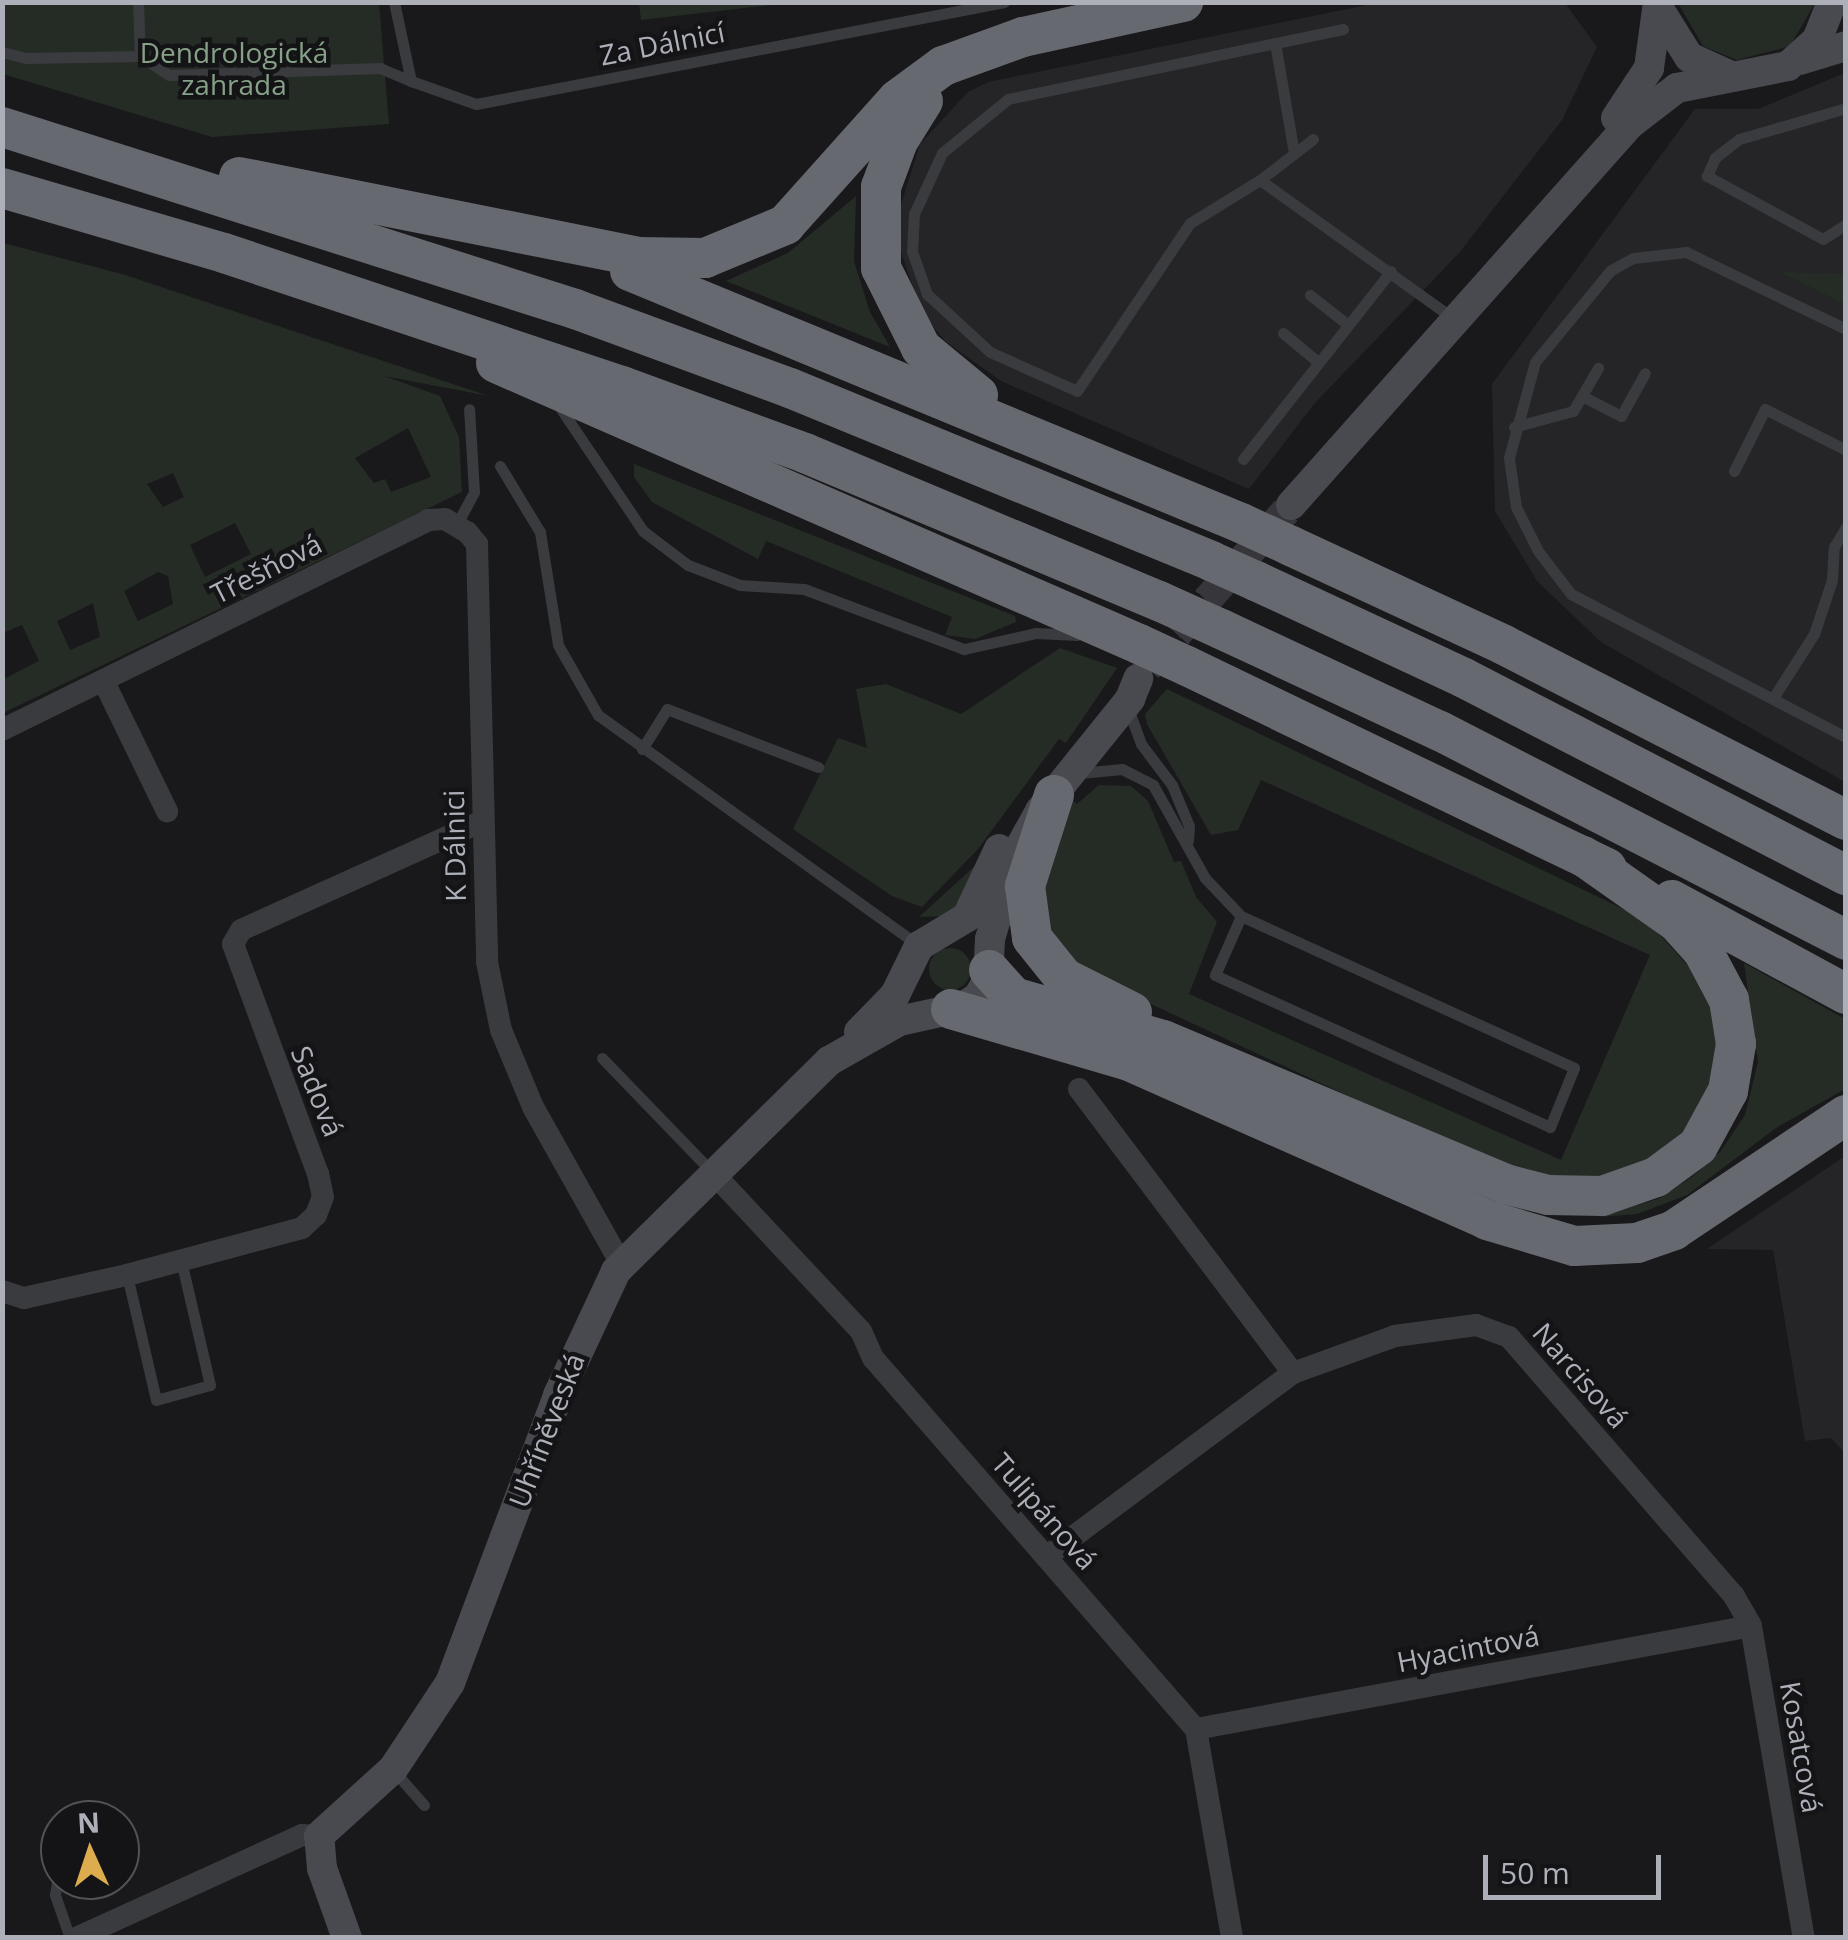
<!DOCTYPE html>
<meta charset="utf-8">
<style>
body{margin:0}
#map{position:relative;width:1848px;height:1940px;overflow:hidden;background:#19191b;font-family:"Open Sans",sans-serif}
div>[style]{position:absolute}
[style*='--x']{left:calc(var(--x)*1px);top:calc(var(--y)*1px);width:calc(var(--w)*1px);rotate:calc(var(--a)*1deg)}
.built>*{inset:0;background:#252527}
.green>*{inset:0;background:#252c26}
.round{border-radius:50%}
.secondary-tunnel>*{height:30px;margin-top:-15px;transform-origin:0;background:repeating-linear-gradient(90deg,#37373b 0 30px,transparent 0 45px)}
.lane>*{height:11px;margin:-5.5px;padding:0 5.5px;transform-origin:5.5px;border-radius:5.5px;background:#3a3b3f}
.street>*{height:22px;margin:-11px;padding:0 11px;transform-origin:11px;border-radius:11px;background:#3a3b3f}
.secondary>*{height:30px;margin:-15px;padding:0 15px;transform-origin:15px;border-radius:15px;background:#494a4f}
.highway>*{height:40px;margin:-20px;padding:0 20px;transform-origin:20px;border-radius:20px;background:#676970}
.highway-bridge>*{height:40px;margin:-20px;padding:0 20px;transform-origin:20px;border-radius:20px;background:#676970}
span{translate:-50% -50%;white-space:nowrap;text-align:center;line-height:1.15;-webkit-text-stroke:9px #141416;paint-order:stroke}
.street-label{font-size:28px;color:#adb0b9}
.park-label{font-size:28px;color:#86a188}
.frame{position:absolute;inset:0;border:5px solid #adb0b9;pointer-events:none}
.north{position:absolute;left:40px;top:1800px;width:100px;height:100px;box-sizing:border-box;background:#141416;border:2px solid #515257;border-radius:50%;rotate:357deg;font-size:28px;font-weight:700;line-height:40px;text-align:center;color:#adb0b9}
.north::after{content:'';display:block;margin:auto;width:35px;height:45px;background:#ddac4f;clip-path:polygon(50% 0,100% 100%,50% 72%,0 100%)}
.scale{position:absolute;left:1483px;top:1855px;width:178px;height:45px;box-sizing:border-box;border:5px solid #adb0b9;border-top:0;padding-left:12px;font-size:30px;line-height:35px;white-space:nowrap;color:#adb0b9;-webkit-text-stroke:8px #141416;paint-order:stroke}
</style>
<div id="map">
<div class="built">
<div style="clip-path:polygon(1377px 3px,1565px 3px,1597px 47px,1562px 120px,1460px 252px,1314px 404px,1249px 489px,1001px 381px,945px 341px,922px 313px,899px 246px,899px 211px,920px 144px,968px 92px,988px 82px)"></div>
<div style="clip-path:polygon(1845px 73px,1845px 782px,1601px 642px,1537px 581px,1495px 511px,1492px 384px,1695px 109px,1758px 109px)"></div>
<div style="clip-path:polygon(1845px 1156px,1845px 1453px,1831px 1438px,1805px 1441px,1773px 1250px,1707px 1249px)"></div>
</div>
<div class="green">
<div style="clip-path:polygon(2px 3px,379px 3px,389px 124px,212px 137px,3px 74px)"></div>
<div style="clip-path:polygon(639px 3px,639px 2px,787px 3px,641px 20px)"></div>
<div style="clip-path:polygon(1678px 3px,1815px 3px,1790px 46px,1737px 60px,1703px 46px)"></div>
<div style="clip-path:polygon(856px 196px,854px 261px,870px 312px,890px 347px,726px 281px,788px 253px)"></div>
<div style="clip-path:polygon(evenodd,3px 243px,122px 274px,489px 396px,384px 376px,440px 396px,459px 437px,462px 492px,3px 713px,2px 680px,39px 661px,22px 625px,3px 633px,3px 243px,408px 428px,431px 477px,391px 492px,385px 479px,374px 483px,355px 458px,408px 428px,3px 243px,173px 473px,184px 497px,163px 507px,147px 484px,173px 473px,3px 243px,235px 523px,251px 554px,205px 577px,190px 545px,235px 523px,3px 243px,158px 572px,168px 576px,173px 604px,138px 621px,124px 591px,158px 572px,3px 243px,93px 603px,100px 637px,70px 650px,57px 621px,93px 603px)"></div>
<div style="clip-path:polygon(1780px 272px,1845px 274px,1845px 304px)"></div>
<div style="clip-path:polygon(634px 464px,1015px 616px,1016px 622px,975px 639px,945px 635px,952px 617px,766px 541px,758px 559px,652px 502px,634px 477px)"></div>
<div style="clip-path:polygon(1060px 648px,1117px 668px,1066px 743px,1059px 739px,978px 849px,922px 907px,892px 896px,793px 829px,838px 738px,867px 748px,856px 689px,886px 684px,961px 714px)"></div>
<div style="clip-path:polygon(1167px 689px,1646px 920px,1693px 971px,1723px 1030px,1699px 1127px,1639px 1173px,1564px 1183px,1460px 1148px,1065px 964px,1036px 895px,1072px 800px,1077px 804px,1099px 785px,1131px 786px,1148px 801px,1174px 862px,1181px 861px,1196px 897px,1217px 922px,1189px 994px,1561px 1160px,1650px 955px,1261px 780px,1238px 830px,1211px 835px,1147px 724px,1145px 714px)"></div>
<div style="clip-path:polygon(977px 864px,966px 898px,943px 916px,919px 917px)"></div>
<div class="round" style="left:929px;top:948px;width:42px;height:42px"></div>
<div style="clip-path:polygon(1744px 963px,1845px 1019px,1845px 1089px,1776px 1128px,1687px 1195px,1637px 1214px,1599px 1217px,1660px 1198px,1693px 1176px,1720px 1152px,1745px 1115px,1758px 1062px)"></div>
</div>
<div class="secondary-tunnel">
<div style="--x:1147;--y:668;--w:217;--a:-48.5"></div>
</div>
<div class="lane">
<div style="--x:138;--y:2;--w:54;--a:87.9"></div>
<div style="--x:394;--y:2;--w:81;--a:77.9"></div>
<div style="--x:411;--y:81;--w:69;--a:19.5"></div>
<div style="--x:476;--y:104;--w:538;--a:-10.93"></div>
<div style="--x:1343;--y:29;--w:342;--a:168.2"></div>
<div style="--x:1008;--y:99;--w:85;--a:140.7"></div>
<div style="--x:942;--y:153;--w:67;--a:114.7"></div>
<div style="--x:914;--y:214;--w:37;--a:93"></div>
<div style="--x:912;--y:251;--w:46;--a:70.8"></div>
<div style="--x:927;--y:294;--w:86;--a:42.6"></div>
<div style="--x:990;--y:352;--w:95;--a:24.1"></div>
<div style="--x:1077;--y:391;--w:202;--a:-56.1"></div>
<div style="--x:1190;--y:223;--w:82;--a:-31.6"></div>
<div style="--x:1260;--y:180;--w:237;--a:35.6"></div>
<div style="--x:1275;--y:43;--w:112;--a:80.2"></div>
<div style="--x:2;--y:52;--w:25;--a:14"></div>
<div style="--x:26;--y:58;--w:114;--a:-1"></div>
<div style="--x:140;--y:56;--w:35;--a:33"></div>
<div style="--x:169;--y:75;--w:211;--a:-1.9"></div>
<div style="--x:380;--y:68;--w:34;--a:23"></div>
<div style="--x:1846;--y:108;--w:111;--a:163.8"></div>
<div style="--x:1739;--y:139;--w:31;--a:142"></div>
<div style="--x:1715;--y:158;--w:20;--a:114"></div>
<div style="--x:1707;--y:176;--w:132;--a:28.5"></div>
<div style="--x:1823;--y:239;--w:27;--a:-33"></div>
<div style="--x:1260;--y:180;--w:67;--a:-37.7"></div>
<div style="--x:1310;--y:295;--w:47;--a:38.1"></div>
<div style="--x:1846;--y:329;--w:178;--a:-154.3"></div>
<div style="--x:1686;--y:252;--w:53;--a:173.5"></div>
<div style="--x:1633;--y:258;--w:26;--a:151"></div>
<div style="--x:1610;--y:271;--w:118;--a:129.5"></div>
<div style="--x:1535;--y:362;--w:99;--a:105.2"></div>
<div style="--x:1509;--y:458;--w:49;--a:81.9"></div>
<div style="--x:1516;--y:507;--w:49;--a:63.4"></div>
<div style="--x:1538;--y:551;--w:54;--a:52.5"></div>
<div style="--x:1571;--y:594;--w:310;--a:27.5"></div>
<div style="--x:1283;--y:333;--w:45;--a:39.6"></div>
<div style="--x:1582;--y:396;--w:44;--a:27.1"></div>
<div style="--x:1621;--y:416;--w:49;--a:-60.8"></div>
<div style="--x:561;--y:409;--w:147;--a:56.1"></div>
<div style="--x:643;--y:531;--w:56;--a:37.1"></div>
<div style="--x:688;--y:565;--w:56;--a:21"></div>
<div style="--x:740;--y:585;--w:64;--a:3.6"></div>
<div style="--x:804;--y:589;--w:171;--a:20.6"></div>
<div style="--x:964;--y:649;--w:74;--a:-12.5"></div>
<div style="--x:1036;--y:633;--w:41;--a:2.8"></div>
<div style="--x:1514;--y:427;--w:61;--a:-15.2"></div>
<div style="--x:1573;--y:411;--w:50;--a:-59.8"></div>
<div style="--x:1243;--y:459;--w:239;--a:-51.8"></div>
<div style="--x:500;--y:466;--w:77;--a:58.8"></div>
<div style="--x:540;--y:532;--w:114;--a:80.9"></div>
<div style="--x:558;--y:645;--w:81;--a:60.3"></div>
<div style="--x:598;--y:715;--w:395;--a:35.7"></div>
<div style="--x:1734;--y:471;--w:69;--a:-63.4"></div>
<div style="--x:1765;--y:409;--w:91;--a:26.8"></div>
<div style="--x:457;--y:524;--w:36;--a:-62"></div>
<div style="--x:474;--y:492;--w:83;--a:-93.4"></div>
<div style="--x:1773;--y:698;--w:76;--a:-57.4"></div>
<div style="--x:1814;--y:634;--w:57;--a:-71.6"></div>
<div style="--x:1832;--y:580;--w:33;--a:-87"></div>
<div style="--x:1834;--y:547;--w:23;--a:-59"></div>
<div style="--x:1129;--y:711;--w:35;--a:70"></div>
<div style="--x:1141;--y:744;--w:51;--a:52.9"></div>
<div style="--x:1172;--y:785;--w:44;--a:67.5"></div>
<div style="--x:1189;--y:826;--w:15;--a:94"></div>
<div style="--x:642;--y:749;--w:47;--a:-58"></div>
<div style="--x:667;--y:709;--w:162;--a:21"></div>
<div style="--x:1080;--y:773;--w:42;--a:-5.4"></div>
<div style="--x:1122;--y:769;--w:35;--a:27"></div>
<div style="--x:1153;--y:785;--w:107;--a:60.8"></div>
<div style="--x:1205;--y:878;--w:52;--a:46.5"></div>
<div style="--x:1241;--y:916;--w:366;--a:24.5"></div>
<div style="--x:1574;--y:1068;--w:64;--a:112.1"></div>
<div style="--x:1550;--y:1127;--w:368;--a:-155.6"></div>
<div style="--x:1215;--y:975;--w:64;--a:-66.2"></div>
<div style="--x:602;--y:1058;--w:160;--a:46"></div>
<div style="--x:127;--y:1275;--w:128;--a:76.9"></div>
<div style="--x:156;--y:1400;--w:56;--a:-15.5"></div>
<div style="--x:210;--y:1385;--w:128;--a:-103.1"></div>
<div style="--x:395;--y:1772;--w:44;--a:48.7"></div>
<div style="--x:60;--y:1863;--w:32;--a:99"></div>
<div style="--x:55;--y:1895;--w:46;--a:70.8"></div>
</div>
<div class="street">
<div style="--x:104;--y:682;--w:144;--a:64"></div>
<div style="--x:2;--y:730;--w:475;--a:-26.2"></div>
<div style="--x:428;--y:520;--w:17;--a:-3"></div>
<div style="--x:445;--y:519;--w:26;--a:31"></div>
<div style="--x:467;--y:532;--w:16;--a:50"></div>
<div style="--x:477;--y:544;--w:418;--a:88.6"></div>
<div style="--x:487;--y:962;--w:69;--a:78.4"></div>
<div style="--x:501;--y:1030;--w:83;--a:67.4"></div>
<div style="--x:533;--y:1107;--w:180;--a:60.7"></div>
<div style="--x:1079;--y:1089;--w:356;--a:53"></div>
<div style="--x:713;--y:1173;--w:216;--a:46.9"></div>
<div style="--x:861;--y:1331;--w:30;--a:66"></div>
<div style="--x:873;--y:1358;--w:492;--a:49"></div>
<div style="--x:1196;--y:1729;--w:212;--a:80.2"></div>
<div style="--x:2;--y:1291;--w:23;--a:18"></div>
<div style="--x:24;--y:1298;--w:106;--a:-12.6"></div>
<div style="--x:127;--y:1275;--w:181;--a:-15"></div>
<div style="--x:302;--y:1228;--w:19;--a:-43"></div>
<div style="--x:316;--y:1215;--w:19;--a:-69"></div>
<div style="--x:323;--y:1197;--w:24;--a:-102"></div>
<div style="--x:318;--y:1174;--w:245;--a:-110.3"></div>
<div style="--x:233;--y:944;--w:16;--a:-60"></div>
<div style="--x:241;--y:930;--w:265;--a:-24.3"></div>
<div style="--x:1046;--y:1557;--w:308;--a:-36.7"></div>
<div style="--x:1293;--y:1373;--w:109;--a:-19.9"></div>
<div style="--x:1395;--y:1336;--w:82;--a:-7.7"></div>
<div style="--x:1476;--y:1325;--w:35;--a:20"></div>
<div style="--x:1509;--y:1337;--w:343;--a:49"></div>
<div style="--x:1734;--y:1596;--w:34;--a:60"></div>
<div style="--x:1751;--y:1626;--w:316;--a:80.4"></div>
<div style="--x:1196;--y:1729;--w:564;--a:-10.51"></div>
<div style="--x:76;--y:1938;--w:248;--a:-24.5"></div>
<div style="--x:302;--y:1835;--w:17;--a:3"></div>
</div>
<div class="secondary">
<div style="--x:1659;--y:9;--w:57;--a:58"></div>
<div style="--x:1689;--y:57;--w:46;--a:24.3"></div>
<div style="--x:1800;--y:60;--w:48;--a:-16.9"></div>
<div style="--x:1616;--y:118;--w:60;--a:-56.6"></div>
<div style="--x:1649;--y:68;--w:67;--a:-82.2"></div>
<div style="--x:1291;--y:505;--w:510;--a:-48.34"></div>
<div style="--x:1630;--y:124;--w:59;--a:-37.5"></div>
<div style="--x:1677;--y:88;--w:113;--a:-11.2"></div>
<div style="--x:1788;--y:66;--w:39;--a:-42"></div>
<div style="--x:1817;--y:40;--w:41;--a:-68.5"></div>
<div style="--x:859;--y:1032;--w:52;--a:-45.8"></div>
<div style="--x:895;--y:995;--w:55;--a:-63.9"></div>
<div style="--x:919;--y:946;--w:56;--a:-31.1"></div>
<div style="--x:967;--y:917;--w:75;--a:-64.8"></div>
<div style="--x:347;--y:1938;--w:74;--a:-109.7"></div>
<div style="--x:322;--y:1868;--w:32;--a:-95"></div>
<div style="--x:319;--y:1836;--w:100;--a:-42.2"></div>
<div style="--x:393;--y:1769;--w:103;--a:-56.5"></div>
<div style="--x:450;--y:1683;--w:308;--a:-69.4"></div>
<div style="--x:558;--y:1395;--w:137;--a:-64.9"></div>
<div style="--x:616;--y:1271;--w:299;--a:-44.6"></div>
<div style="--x:829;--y:1061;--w:81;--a:-29.7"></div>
<div style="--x:899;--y:1021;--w:66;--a:-12.3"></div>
<div style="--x:963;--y:1007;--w:18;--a:-34"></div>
<div style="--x:978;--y:997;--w:20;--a:-60"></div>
<div style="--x:988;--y:980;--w:41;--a:-87.2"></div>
<div style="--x:990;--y:939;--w:84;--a:-73.5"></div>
<div style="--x:1014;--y:858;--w:54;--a:-61"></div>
<div style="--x:1040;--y:811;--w:144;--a:-51.2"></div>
<div style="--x:1130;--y:699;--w:22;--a:-68"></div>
</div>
<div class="highway">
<div style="--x:923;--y:101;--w:47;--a:122"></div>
<div style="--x:898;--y:141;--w:49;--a:110.3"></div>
<div style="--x:881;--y:187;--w:81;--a:90"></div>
<div style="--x:881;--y:268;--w:89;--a:63.4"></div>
<div style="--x:921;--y:348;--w:74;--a:39.5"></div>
<div style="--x:2;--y:127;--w:601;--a:17.62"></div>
<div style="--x:575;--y:309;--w:229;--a:20.2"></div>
<div style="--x:790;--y:388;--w:455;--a:22.3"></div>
<div style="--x:239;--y:177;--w:407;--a:11.3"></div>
<div style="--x:638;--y:257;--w:67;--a:0.9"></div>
<div style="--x:705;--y:258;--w:87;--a:-22.4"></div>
<div style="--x:785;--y:225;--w:169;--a:-48.1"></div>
<div style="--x:898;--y:99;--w:56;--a:-36.3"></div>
<div style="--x:943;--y:66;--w:85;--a:-19.9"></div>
<div style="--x:1023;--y:37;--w:164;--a:-12.3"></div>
<div style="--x:2;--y:188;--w:231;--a:16.3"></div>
<div style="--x:224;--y:253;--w:420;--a:18.5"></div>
<div style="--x:622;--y:386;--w:195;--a:20.1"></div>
<div style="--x:805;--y:453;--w:384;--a:22.7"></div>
<div style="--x:630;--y:271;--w:661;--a:22.41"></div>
<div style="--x:496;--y:363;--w:702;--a:23.61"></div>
<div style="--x:1291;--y:546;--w:235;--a:24.9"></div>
<div style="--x:1504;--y:645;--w:384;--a:27.1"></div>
<div style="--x:1256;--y:581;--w:230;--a:25"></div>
<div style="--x:1464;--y:678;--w:430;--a:27.3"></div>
<div style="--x:1221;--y:629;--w:242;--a:25"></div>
<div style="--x:1440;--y:731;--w:457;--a:27.2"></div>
<div style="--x:1187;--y:666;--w:466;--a:25.7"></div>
<div style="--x:1054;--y:795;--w:96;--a:107.7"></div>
<div style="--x:1025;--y:886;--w:52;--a:82.3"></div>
<div style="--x:1032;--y:938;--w:51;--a:51.3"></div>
<div style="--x:1064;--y:978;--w:76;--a:26.6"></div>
<div style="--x:1672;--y:900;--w:198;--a:28.4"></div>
<div style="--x:989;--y:970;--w:36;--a:48"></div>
<div style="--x:1013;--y:997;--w:156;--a:16"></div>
<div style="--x:1163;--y:1040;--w:371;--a:22.8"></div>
<div style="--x:1505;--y:1184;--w:44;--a:14.3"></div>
<div style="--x:1548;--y:1195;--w:54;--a:1.1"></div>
<div style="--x:1602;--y:1196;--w:57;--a:-19.4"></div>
<div style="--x:1656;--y:1177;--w:52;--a:-36.4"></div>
<div style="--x:1698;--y:1146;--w:63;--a:-61.4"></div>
<div style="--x:1728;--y:1091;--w:48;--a:-80.3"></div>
<div style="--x:1736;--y:1044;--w:45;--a:-99"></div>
<div style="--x:1729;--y:1000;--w:55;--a:-118"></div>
<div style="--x:1703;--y:951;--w:38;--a:-132"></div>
<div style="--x:1678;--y:923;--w:116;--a:-144.8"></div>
<div style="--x:951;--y:1009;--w:185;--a:16.3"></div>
<div style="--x:1129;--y:1061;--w:392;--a:23.9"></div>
<div style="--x:1487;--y:1220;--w:91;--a:16.6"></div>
<div style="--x:1574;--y:1246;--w:63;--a:-2.7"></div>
<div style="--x:1637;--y:1243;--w:39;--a:-19"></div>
<div style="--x:1674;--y:1230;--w:207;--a:-33.8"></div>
</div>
<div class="highway-bridge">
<div style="--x:1241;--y:523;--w:55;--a:24.7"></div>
<div style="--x:1211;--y:561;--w:49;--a:24"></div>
<div style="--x:1159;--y:601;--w:68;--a:24.3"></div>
<div style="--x:1139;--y:644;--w:53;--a:24.6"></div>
</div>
<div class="street-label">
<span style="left:662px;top:43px;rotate:-11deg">Za Dálnicí</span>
<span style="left:266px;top:568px;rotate:-27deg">Třešňová</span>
<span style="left:454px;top:846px;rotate:-91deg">K Dálnici</span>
<span style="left:318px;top:1091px;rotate:68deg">Sadová</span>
<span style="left:1581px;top:1375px;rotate:49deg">Narcisová</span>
<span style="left:546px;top:1430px;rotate:-69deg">Uhříněveská</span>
<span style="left:1045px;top:1511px;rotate:49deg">Tulipánová</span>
<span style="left:1468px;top:1648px;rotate:-11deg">Hyacintová</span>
<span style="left:1802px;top:1747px;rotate:80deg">Kosatcová</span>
</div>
<div class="park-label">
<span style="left:234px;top:68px">Dendrologická<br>zahrada</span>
</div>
<div class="frame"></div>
<div class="north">N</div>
<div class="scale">50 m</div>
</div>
